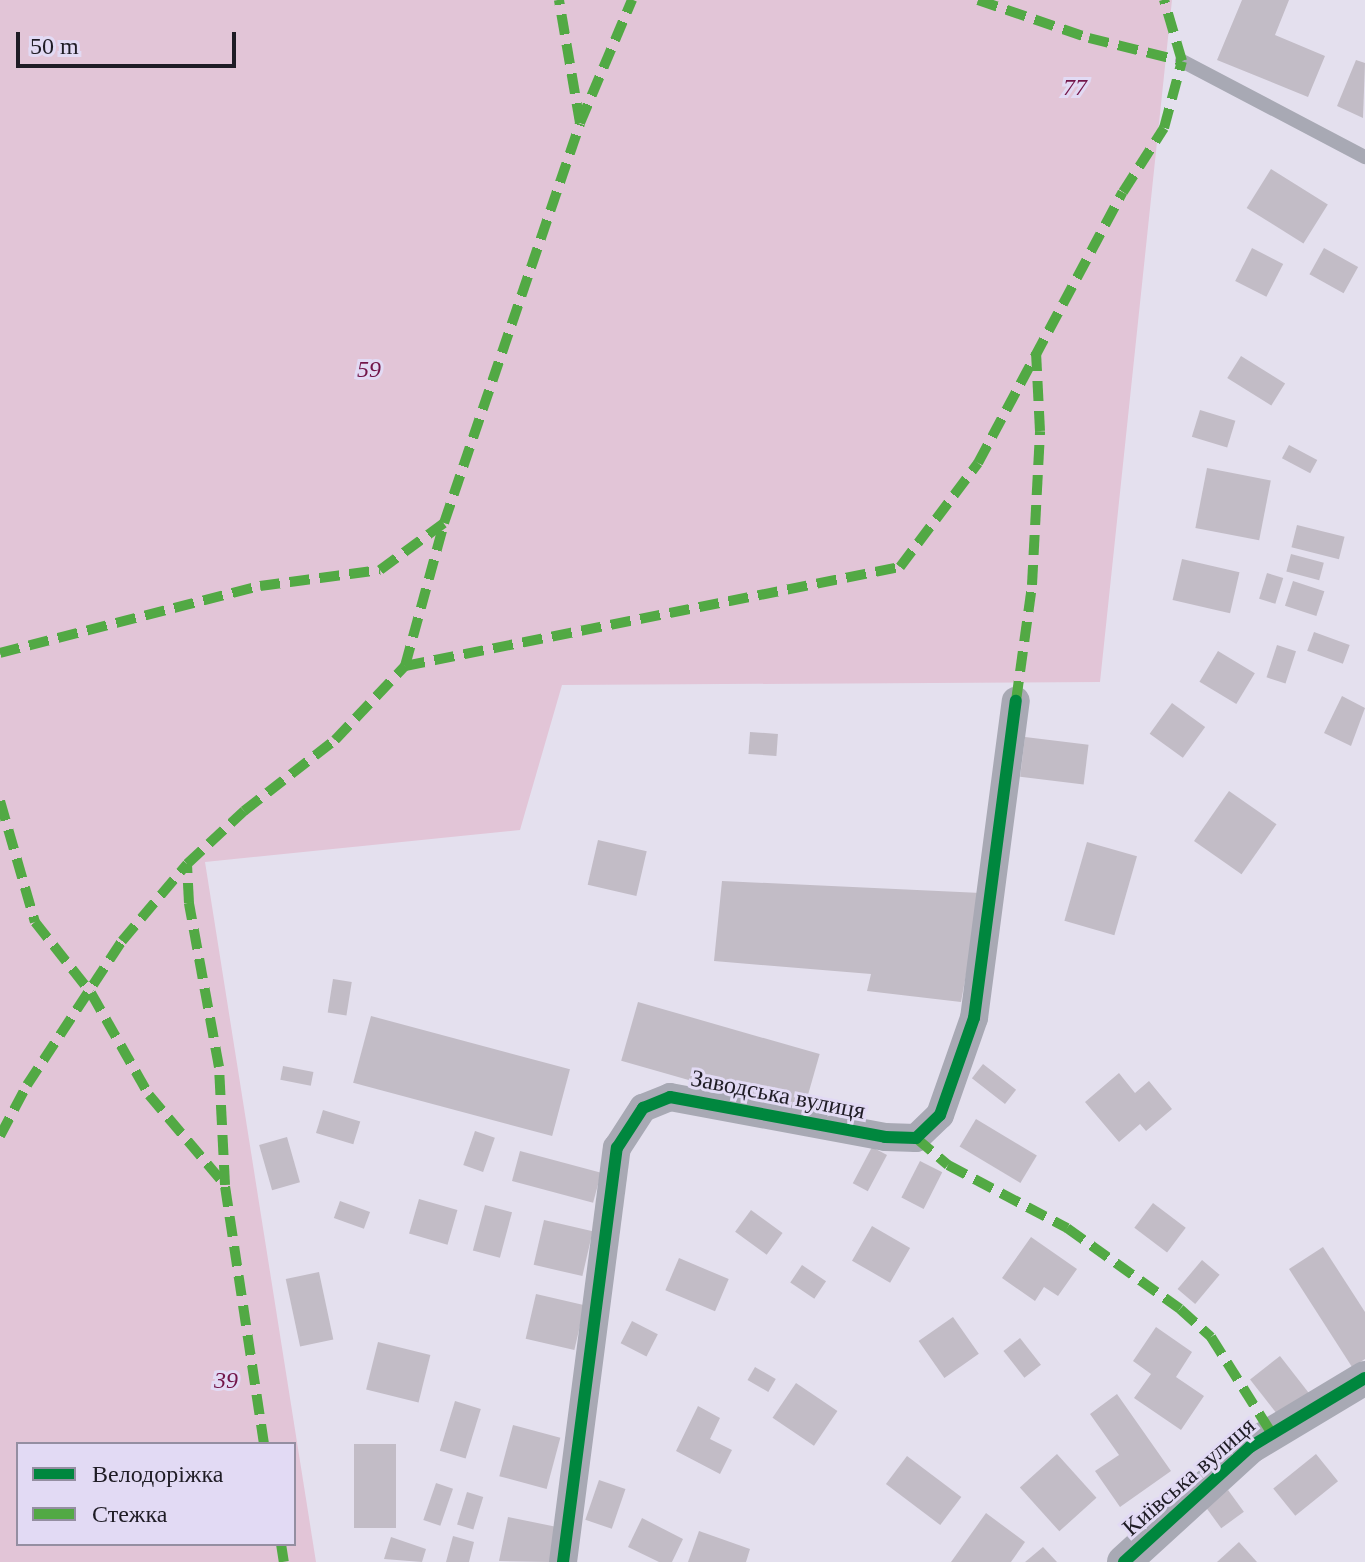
<!DOCTYPE html>
<meta charset="utf-8">
<style>
body{margin:0}
#map{position:relative;width:1365px;height:1562px;overflow:hidden;background:#e4e0ee;font-family:Georgia,serif}
div>[style]{position:absolute}
[style*='--x']{left:calc(var(--x)*1px);top:calc(var(--y)*1px);width:calc(var(--w)*1px);rotate:calc(var(--a)*1deg)}
.green>*{inset:0;background:#e2c5d7}
.building>*{inset:0;background:#c2bcc6;transform-origin:0 0}
.service>*{height:14px;margin:-7px;padding:0 7px;transform-origin:7px;border-radius:7px;background:#a8a9b4}
.minor>*{height:28px;margin:-14px;padding:0 14px;transform-origin:14px;border-radius:14px;background:#a8a9b4}
.tertiary>*{height:34px;margin:-17px;padding:0 17px;transform-origin:17px;border-radius:17px;background:#a8a9b4}
.quiet>*{height:10px;margin-top:-5px;transform-origin:0;background:repeating-linear-gradient(90deg,#52a944 0 20px,transparent 0 30px)}
.cycleway>*{height:12px;margin:-6px;padding:0 6px;transform-origin:6px;border-radius:6px;background:#00873e}
span{translate:-50% -50%;white-space:nowrap;text-align:center;line-height:1.15;-webkit-text-stroke:6px #e2daf4;paint-order:stroke}
.park-label{font-size:24px;color:#721549;font-style:italic}
.street-label{font-size:24px;color:#1f1c25}
.legend{position:absolute;left:16px;top:1442px;width:280px;height:104px;box-sizing:border-box;background:#e2daf4;border:2px solid #948ea1;margin:0;padding:10px 14px;list-style:none;font-size:24px;color:#1f1c25}
.legend li{display:flex;align-items:center;gap:16px;height:40px}
.legend b{width:40px;border:2px solid #948ea1}
.scale{position:absolute;left:16px;top:32px;width:220px;height:36px;box-sizing:border-box;border:4px solid #1f1c25;border-top:0;padding-left:10px;font-size:24px;line-height:28px;white-space:nowrap;color:#1f1c25;-webkit-text-stroke:6px #e2daf4;paint-order:stroke}
</style>
<div id="map">
<div class="green">
<div style="clip-path:polygon(evenodd,0 0,1172px 0,1100px 682px,562px 685px,520px 830px,205px 862px,316px 1562px,0 1562px,0 0,18px 1444px,294px 1444px,294px 1544px,18px 1544px,18px 1444px)"></div>
</div>
<div class="building">
<div style="clip-path:polygon(1242px 0,1289px 0,1275px 35px,1325px 56px,1308px 97px,1217px 60px)"></div>
<div style="clip-path:polygon(1356px 60px,1365px 63px,1363px 118px,1337px 106px)"></div>
<div style="left:1271px;top:169px;width:67px;height:46px;rotate:32deg"></div>
<div style="left:1252px;top:248px;width:35px;height:37px;rotate:27deg"></div>
<div style="left:1324px;top:248px;width:39px;height:30px;rotate:29deg"></div>
<div style="left:1241px;top:356px;width:52px;height:26px;rotate:32deg"></div>
<div style="left:1200px;top:410px;width:37px;height:28px;rotate:17deg"></div>
<div style="left:1289px;top:445px;width:32px;height:15px;rotate:28deg"></div>
<div style="left:1207px;top:468px;width:65px;height:61px;rotate:11deg"></div>
<div style="left:1297px;top:525px;width:49px;height:23px;rotate:14deg"></div>
<div style="left:1291px;top:554px;width:34px;height:18px;rotate:15deg"></div>
<div style="left:1182px;top:559px;width:59px;height:42px;rotate:13deg"></div>
<div style="left:1267px;top:573px;width:17px;height:27px;rotate:17deg"></div>
<div style="left:1293px;top:581px;width:33px;height:26px;rotate:18deg"></div>
<div style="left:1314px;top:632px;width:38px;height:20px;rotate:20deg"></div>
<div style="left:1277px;top:645px;width:20px;height:34px;rotate:18deg"></div>
<div style="left:1218px;top:651px;width:43px;height:36px;rotate:31deg"></div>
<div style="clip-path:polygon(1342px 696px,1365px 708px,1351px 746px,1324px 733px)"></div>
<div style="left:1172px;top:703px;width:41px;height:38px;rotate:36deg"></div>
<div style="left:750px;top:732px;width:28px;height:22px;rotate:4deg"></div>
<div style="left:1025px;top:737px;width:64px;height:40px;rotate:7deg"></div>
<div style="left:1229px;top:791px;width:58px;height:61px;rotate:35deg"></div>
<div style="left:598px;top:840px;width:50px;height:46px;rotate:13deg"></div>
<div style="left:1087px;top:842px;width:52px;height:82px;rotate:16deg"></div>
<div style="clip-path:polygon(722px 881px,981px 893px,961px 1002px,867px 991px,871px 974px,714px 961px)"></div>
<div style="left:333px;top:979px;width:19px;height:34px;rotate:9deg"></div>
<div style="left:638px;top:1002px;width:189px;height:61px;rotate:16deg"></div>
<div style="left:371px;top:1016px;width:206px;height:69px;rotate:15deg"></div>
<div style="left:983px;top:1064px;width:42px;height:18px;rotate:38deg"></div>
<div style="left:283px;top:1066px;width:31px;height:14px;rotate:11deg"></div>
<div style="clip-path:polygon(1119px 1073px,1135px 1093px,1149px 1081px,1172px 1109px,1146px 1131px,1140px 1124px,1119px 1142px,1085px 1102px)"></div>
<div style="left:323px;top:1110px;width:39px;height:24px;rotate:17deg"></div>
<div style="left:976px;top:1119px;width:71px;height:32px;rotate:31deg"></div>
<div style="left:475px;top:1131px;width:21px;height:36px;rotate:19deg"></div>
<div style="left:287px;top:1137px;width:47px;height:29px;rotate:74deg"></div>
<div style="left:872px;top:1147px;width:17px;height:41px;rotate:28deg"></div>
<div style="left:520px;top:1151px;width:84px;height:31px;rotate:15deg"></div>
<div style="left:920px;top:1161px;width:25px;height:41px;rotate:27deg"></div>
<div style="left:419px;top:1199px;width:40px;height:36px;rotate:16deg"></div>
<div style="left:340px;top:1201px;width:32px;height:18px;rotate:20deg"></div>
<div style="left:1153px;top:1203px;width:41px;height:31px;rotate:37deg"></div>
<div style="left:485px;top:1205px;width:28px;height:47px;rotate:15deg"></div>
<div style="left:751px;top:1210px;width:39px;height:27px;rotate:36deg"></div>
<div style="left:544px;top:1220px;width:50px;height:46px;rotate:13deg"></div>
<div style="left:872px;top:1226px;width:44px;height:40px;rotate:30deg"></div>
<div style="clip-path:polygon(1031px 1237px,1077px 1269px,1058px 1296px,1044px 1287px,1035px 1301px,1002px 1278px)"></div>
<div style="clip-path:polygon(1323px 1247px,1365px 1312px,1365px 1359px,1352px 1367px,1289px 1269px)"></div>
<div style="left:679px;top:1258px;width:54px;height:35px;rotate:23deg"></div>
<div style="left:1202px;top:1260px;width:23px;height:38px;rotate:40deg"></div>
<div style="left:802px;top:1265px;width:29px;height:21px;rotate:34deg"></div>
<div style="left:319px;top:1272px;width:69px;height:34px;rotate:78deg"></div>
<div style="left:536px;top:1294px;width:50px;height:46px;rotate:13deg"></div>
<div style="left:953px;top:1317px;width:45px;height:42px;rotate:55deg"></div>
<div style="left:632px;top:1321px;width:29px;height:25px;rotate:27deg"></div>
<div style="clip-path:polygon(1156px 1327px,1192px 1352px,1176px 1377px,1204px 1396px,1181px 1430px,1134px 1398px,1151px 1374px,1133px 1361px)"></div>
<div style="left:1020px;top:1338px;width:34px;height:21px;rotate:52deg"></div>
<div style="left:378px;top:1342px;width:54px;height:49px;rotate:14deg"></div>
<div style="left:1280px;top:1356px;width:50px;height:38px;rotate:52deg"></div>
<div style="left:755px;top:1367px;width:24px;height:15px;rotate:30deg"></div>
<div style="left:796px;top:1383px;width:50px;height:42px;rotate:34deg"></div>
<div style="clip-path:polygon(1117px 1394px,1171px 1471px,1120px 1507px,1095px 1471px,1119px 1455px,1090px 1414px)"></div>
<div style="left:455px;top:1401px;width:27px;height:52px;rotate:17deg"></div>
<div style="clip-path:polygon(698px 1406px,720px 1418px,710px 1439px,732px 1450px,720px 1474px,676px 1451px)"></div>
<div style="left:513px;top:1425px;width:49px;height:53px;rotate:15deg"></div>
<div style="left:354px;top:1444px;width:42px;height:84px"></div>
<div style="left:1057px;top:1454px;width:59px;height:50px;rotate:48deg"></div>
<div style="left:1316px;top:1454px;width:35px;height:55px;rotate:51deg"></div>
<div style="left:907px;top:1456px;width:68px;height:35px;rotate:37deg"></div>
<div style="left:599px;top:1480px;width:28px;height:42px;rotate:19deg"></div>
<div style="left:436px;top:1483px;width:18px;height:39px;rotate:19deg"></div>
<div style="left:1228px;top:1490px;width:27px;height:28px;rotate:54deg"></div>
<div style="left:467px;top:1492px;width:17px;height:34px;rotate:17deg"></div>
<div style="clip-path:polygon(986px 1513px,1025px 1542px,1011px 1562px,951px 1562px)"></div>
<div style="clip-path:polygon(508px 1517px,557px 1527px,550px 1562px,499px 1561px)"></div>
<div style="clip-path:polygon(642px 1518px,683px 1539px,672px 1562px,659px 1562px,628px 1547px)"></div>
<div style="clip-path:polygon(699px 1531px,750px 1549px,746px 1562px,688px 1562px)"></div>
<div style="clip-path:polygon(453px 1536px,474px 1542px,469px 1562px,446px 1562px)"></div>
<div style="clip-path:polygon(391px 1537px,426px 1549px,422px 1562px,384px 1559px)"></div>
<div style="clip-path:polygon(1239px 1542px,1257px 1562px,1217px 1562px)"></div>
<div style="clip-path:polygon(1043px 1547px,1057px 1562px,1025px 1562px)"></div>
</div>
<div class="service">
<div style="--x:1182;--y:61;--w:207;--a:27.7"></div>
</div>
<div class="minor">
<div style="--x:563;--y:1562;--w:418;--a:-82.6"></div>
<div style="--x:617;--y:1148;--w:48;--a:-57"></div>
<div style="--x:643;--y:1108;--w:29;--a:-22"></div>
<div style="--x:670;--y:1097;--w:219;--a:10.5"></div>
<div style="--x:885;--y:1137;--w:31;--a:2"></div>
<div style="--x:916;--y:1138;--w:33;--a:-44"></div>
<div style="--x:940;--y:1115;--w:103;--a:-70.7"></div>
<div style="--x:974;--y:1018;--w:320;--a:-82.5"></div>
</div>
<div class="tertiary">
<div style="--x:1124;--y:1562;--w:171;--a:-42.4"></div>
<div style="--x:1250;--y:1447;--w:134;--a:-31"></div>
</div>
<div class="quiet">
<div style="--x:978;--y:0;--w:117;--a:18.9"></div>
<div style="--x:1089;--y:38;--w:96;--a:13.9"></div>
<div style="--x:580;--y:123;--w:134;--a:-67.1"></div>
<div style="--x:0;--y:653;--w:268;--a:-14.5"></div>
<div style="--x:260;--y:586;--w:121;--a:-7.6"></div>
<div style="--x:380;--y:570;--w:79;--a:-36.3"></div>
<div style="--x:405;--y:666;--w:148;--a:-74.7"></div>
<div style="--x:444;--y:523;--w:422;--a:-71.2"></div>
<div style="--x:580;--y:123;--w:125;--a:-99.7"></div>
<div style="--x:1016;--y:701;--w:117;--a:-82.1"></div>
<div style="--x:1032;--y:585;--w:154;--a:-87"></div>
<div style="--x:1040;--y:431;--w:79;--a:-92.9"></div>
<div style="--x:0;--y:801;--w:126;--a:73.9"></div>
<div style="--x:35;--y:922;--w:90;--a:51.7"></div>
<div style="--x:91;--y:993;--w:117;--a:60.4"></div>
<div style="--x:149;--y:1095;--w:118;--a:49.8"></div>
<div style="--x:0;--y:1136;--w:58;--a:-62.1"></div>
<div style="--x:27;--y:1085;--w:173;--a:-56.6"></div>
<div style="--x:122;--y:941;--w:101;--a:-49.8"></div>
<div style="--x:916;--y:1138;--w:42;--a:40.2"></div>
<div style="--x:948;--y:1165;--w:135;--a:27.9"></div>
<div style="--x:1067;--y:1228;--w:139;--a:35.6"></div>
<div style="--x:1180;--y:1309;--w:42;--a:42.1"></div>
<div style="--x:1211;--y:1337;--w:115;--a:57.8"></div>
<div style="--x:264;--y:1444;--w:262;--a:-98.6"></div>
<div style="--x:225;--y:1185;--w:118;--a:-92.9"></div>
<div style="--x:219;--y:1067;--w:167;--a:-100.4"></div>
<div style="--x:189;--y:903;--w:39;--a:-93"></div>
<div style="--x:187;--y:864;--w:78;--a:-42.9"></div>
<div style="--x:244;--y:811;--w:115;--a:-38"></div>
<div style="--x:335;--y:740;--w:102;--a:-46.6"></div>
<div style="--x:405;--y:666;--w:505;--a:-11.31"></div>
<div style="--x:900;--y:567;--w:130;--a:-53.1"></div>
<div style="--x:978;--y:463;--w:307;--a:-61.9"></div>
<div style="--x:1123;--y:192;--w:76;--a:-57.4"></div>
<div style="--x:1164;--y:128;--w:69;--a:-75"></div>
<div style="--x:1182;--y:61;--w:64;--a:-106.4"></div>
<div style="--x:281;--y:1544;--w:18;--a:81"></div>
</div>
<div class="cycleway">
<div style="--x:563;--y:1562;--w:418;--a:-82.6"></div>
<div style="--x:617;--y:1148;--w:48;--a:-57"></div>
<div style="--x:643;--y:1108;--w:29;--a:-22"></div>
<div style="--x:670;--y:1097;--w:219;--a:10.5"></div>
<div style="--x:885;--y:1137;--w:31;--a:2"></div>
<div style="--x:916;--y:1138;--w:33;--a:-44"></div>
<div style="--x:940;--y:1115;--w:103;--a:-70.7"></div>
<div style="--x:974;--y:1018;--w:320;--a:-82.5"></div>
<div style="--x:1124;--y:1562;--w:171;--a:-42.4"></div>
<div style="--x:1250;--y:1447;--w:134;--a:-31"></div>
</div>
<div class="park-label">
<span style="left:1075px;top:88px">77</span>
<span style="left:369px;top:370px">59</span>
<span style="left:226px;top:1381px">39</span>
</div>
<div class="street-label">
<span style="left:778px;top:1095px;rotate:11deg">Заводська вулиця</span>
<span style="left:1189px;top:1477px;rotate:-41deg">Київська вулиця</span>
</div>
<ul class="legend">
<li><b style="height:10px;background:#00873e"></b>Велодоріжка</li>
<li><b style="height:10px;background:#52a944"></b>Стежка</li>
</ul>
<div class="scale">50 m</div>
</div>
